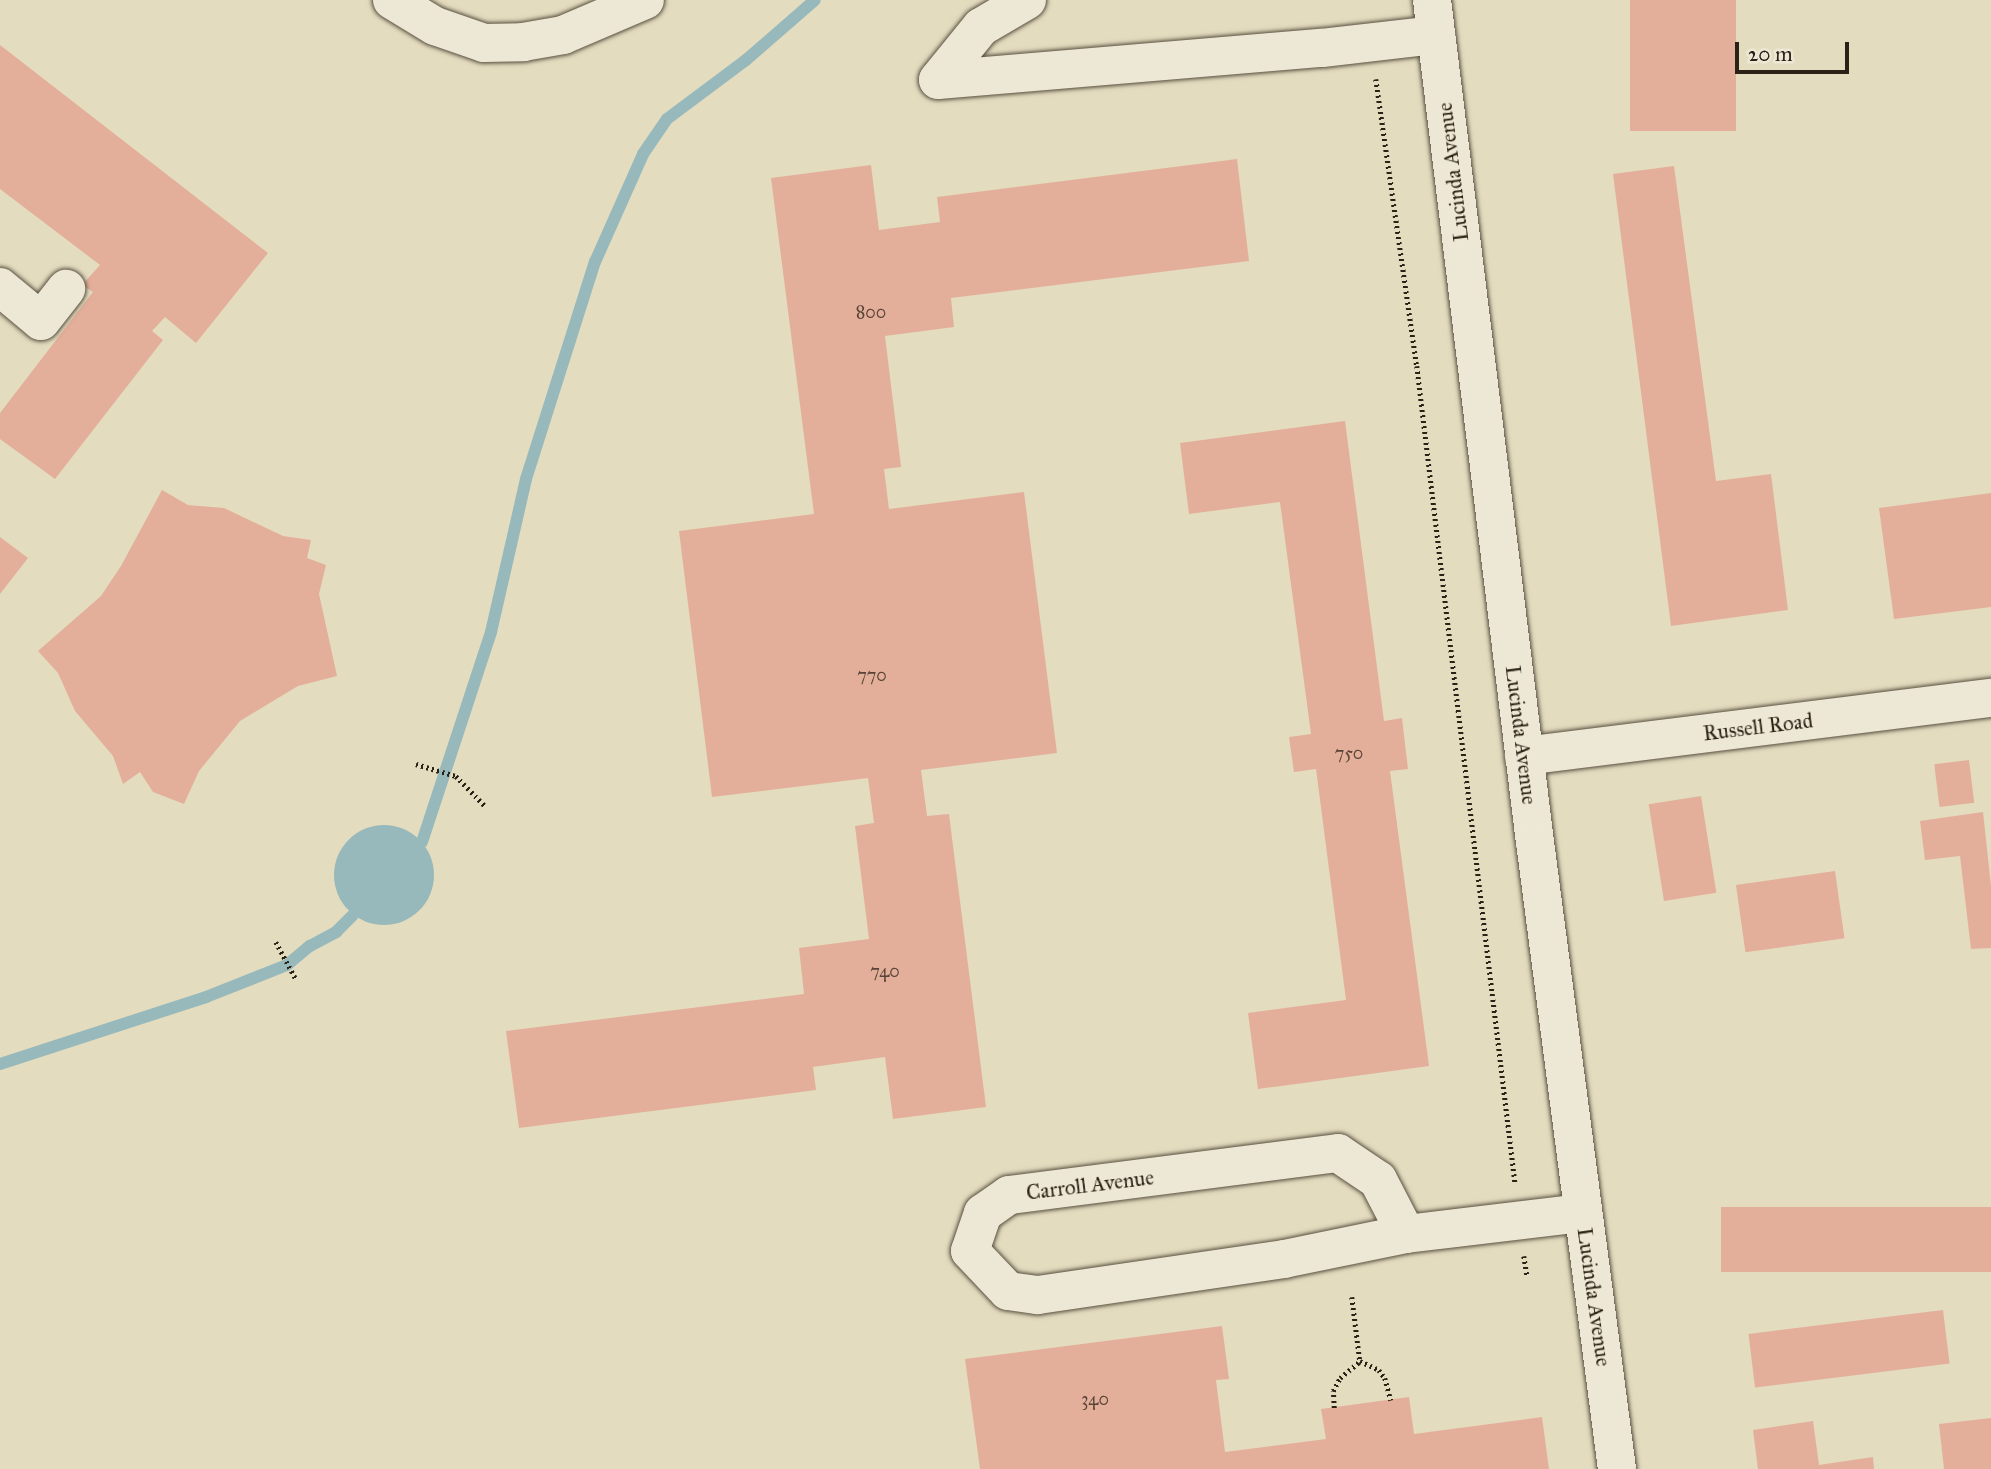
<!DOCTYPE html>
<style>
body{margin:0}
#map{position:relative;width:1991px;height:1469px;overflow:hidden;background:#e4dcbf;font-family:"IM FELL Great Primer",serif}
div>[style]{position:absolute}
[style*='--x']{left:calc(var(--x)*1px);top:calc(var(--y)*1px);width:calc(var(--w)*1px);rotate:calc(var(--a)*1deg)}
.water>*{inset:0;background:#98b9bb}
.round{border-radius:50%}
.stream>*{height:12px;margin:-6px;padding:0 6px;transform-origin:6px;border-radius:6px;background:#98b9bb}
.building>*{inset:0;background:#e3af9a;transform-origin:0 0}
.path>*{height:4.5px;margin-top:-2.25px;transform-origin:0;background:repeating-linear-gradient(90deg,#2b2116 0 2px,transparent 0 5.5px)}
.roads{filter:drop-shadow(0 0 2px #595040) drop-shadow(0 0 2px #595040)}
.minor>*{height:38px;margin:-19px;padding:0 19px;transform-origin:19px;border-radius:19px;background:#ede8d5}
span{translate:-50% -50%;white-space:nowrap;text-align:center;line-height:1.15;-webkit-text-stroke:6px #ede8d5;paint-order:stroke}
.number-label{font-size:18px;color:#594437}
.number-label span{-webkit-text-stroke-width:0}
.street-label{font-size:21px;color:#2b2116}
.scale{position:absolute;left:1735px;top:42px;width:114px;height:32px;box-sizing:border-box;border:4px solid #2b2116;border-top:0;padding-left:9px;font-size:21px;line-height:24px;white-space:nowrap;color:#2b2116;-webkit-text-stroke:5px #ede8d5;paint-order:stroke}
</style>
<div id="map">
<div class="water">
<div class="round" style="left:334px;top:825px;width:100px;height:100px"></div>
</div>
<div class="stream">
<div style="--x:422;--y:842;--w:221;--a:-71.8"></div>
<div style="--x:491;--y:632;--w:157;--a:-77.1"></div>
<div style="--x:526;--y:479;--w:228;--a:-72.4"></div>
<div style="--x:595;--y:262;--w:118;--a:-66"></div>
<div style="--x:643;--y:154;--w:42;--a:-55.6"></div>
<div style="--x:667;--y:119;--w:99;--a:-36.8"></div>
<div style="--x:746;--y:60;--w:91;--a:-41"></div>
<div style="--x:0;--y:1064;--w:217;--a:-18"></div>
<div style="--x:206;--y:997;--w:87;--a:-21.6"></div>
<div style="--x:287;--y:965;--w:30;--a:-40"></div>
<div style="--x:310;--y:946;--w:30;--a:-28"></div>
<div style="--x:336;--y:932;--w:24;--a:-45"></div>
</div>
<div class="building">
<div style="left:1630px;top:0;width:106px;height:131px"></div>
<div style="clip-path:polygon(0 45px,268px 253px,196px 343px,165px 317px,152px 331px,163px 340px,55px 479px,0 439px,0 413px,93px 292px,82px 285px,100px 265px,0 189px)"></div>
<div style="clip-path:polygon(1237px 159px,1249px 261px,951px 298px,954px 327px,885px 336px,901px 467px,884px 469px,889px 509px,1024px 492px,1057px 753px,921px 770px,927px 816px,949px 814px,986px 1107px,893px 1119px,885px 1057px,813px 1067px,816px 1090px,519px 1128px,506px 1031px,804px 994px,799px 948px,869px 939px,855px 826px,874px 823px,868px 778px,712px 797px,679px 531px,814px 514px,771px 178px,871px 165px,879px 230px,940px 222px,937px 197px)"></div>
<div style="clip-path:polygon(1674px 166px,1716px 481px,1771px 474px,1788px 610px,1671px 626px,1613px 174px)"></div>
<div style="clip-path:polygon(1345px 421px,1384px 721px,1402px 718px,1408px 769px,1390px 771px,1429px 1066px,1258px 1089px,1248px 1013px,1346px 1000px,1316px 769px,1294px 772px,1289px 737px,1311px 734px,1280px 502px,1189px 514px,1180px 443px)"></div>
<div style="clip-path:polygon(162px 490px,188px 505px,224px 508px,283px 536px,311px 540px,307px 558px,326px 565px,319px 594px,337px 676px,298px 686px,240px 721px,199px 771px,184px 804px,153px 792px,140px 772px,123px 784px,113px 756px,75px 711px,58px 673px,38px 651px,101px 596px,121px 566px)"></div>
<div style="clip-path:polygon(1991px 493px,1991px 607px,1894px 619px,1879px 508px)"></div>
<div style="clip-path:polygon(0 537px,28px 558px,0 594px)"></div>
<div style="left:1969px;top:760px;width:43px;height:35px;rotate:83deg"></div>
<div style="left:1701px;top:796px;width:98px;height:53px;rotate:81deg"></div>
<div style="clip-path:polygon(1983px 812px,1991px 886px,1991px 948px,1971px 949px,1960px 856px,1925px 860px,1920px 821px)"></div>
<div style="left:1835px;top:871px;width:68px;height:100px;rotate:82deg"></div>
<div style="left:1991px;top:1207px;width:65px;height:270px;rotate:90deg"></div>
<div style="left:1943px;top:1310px;width:54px;height:196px;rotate:83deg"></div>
<div style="clip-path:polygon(1222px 1326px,1229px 1379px,1216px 1380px,1225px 1452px,1326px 1439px,1321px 1409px,1409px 1397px,1414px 1434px,1542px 1417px,1549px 1469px,980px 1469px,965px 1359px)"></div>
<div style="clip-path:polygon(1991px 1418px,1991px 1469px,1944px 1469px,1939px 1424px)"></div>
<div style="clip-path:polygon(1813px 1421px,1819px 1465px,1873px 1457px,1874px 1469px,1758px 1469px,1753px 1430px)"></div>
</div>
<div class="path">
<div style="--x:1376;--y:79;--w:290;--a:81.9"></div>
<div style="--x:1417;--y:366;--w:822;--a:83.15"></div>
<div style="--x:416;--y:764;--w:42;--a:16.7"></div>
<div style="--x:456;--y:776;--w:43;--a:45.9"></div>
<div style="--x:276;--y:942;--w:42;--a:61.6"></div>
<div style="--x:1524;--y:1256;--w:20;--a:81"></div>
<div style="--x:1352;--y:1297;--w:64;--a:82.9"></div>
<div style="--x:1360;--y:1361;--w:21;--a:25"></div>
<div style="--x:1379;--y:1370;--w:10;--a:53"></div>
<div style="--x:1385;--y:1378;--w:23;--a:75"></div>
<div style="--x:1334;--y:1408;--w:17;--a:-93"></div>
<div style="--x:1333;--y:1391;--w:15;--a:-62"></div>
<div style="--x:1340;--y:1378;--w:26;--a:-40"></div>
</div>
<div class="roads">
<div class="minor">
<div style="--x:392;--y:0;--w:50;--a:31.2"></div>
<div style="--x:435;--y:26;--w:52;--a:19.1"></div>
<div style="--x:484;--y:43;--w:39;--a:-1"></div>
<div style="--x:523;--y:42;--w:41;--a:-9.9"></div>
<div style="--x:563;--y:35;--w:89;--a:-23.1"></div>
<div style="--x:1027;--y:0;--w:53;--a:149.6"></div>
<div style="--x:981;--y:27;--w:68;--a:129.1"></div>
<div style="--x:938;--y:80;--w:385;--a:-4.8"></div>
<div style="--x:1322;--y:48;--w:115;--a:-6.5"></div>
<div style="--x:1432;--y:0;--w:848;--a:83.03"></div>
<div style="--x:1535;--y:842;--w:632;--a:82.55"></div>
<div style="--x:0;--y:287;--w:53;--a:39.7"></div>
<div style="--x:41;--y:321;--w:41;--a:-52"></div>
<div style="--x:1524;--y:756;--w:471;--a:-7.1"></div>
<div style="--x:1406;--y:1234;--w:61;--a:-117.4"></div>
<div style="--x:1378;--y:1180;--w:48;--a:-146"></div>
<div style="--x:1338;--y:1153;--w:332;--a:172.7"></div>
<div style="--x:1009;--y:1195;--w:32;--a:145"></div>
<div style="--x:983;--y:1213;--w:40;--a:108.9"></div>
<div style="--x:970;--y:1251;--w:55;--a:46.5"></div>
<div style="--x:1008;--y:1291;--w:30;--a:8"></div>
<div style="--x:1038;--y:1295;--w:249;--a:-8.3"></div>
<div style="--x:1284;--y:1259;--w:125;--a:-11.6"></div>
<div style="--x:1406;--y:1234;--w:178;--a:-6.8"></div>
</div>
</div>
<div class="number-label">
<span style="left:871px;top:312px">800</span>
<span style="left:872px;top:675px">770</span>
<span style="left:1349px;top:753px">750</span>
<span style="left:885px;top:971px">740</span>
<span style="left:1095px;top:1399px">340</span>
</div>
<div class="street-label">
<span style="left:1453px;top:172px;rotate:-97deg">Lucinda Avenue</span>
<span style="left:1758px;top:727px;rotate:-7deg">Russell Road</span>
<span style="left:1521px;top:735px;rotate:83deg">Lucinda Avenue</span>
<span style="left:1090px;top:1185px;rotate:-7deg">Carroll Avenue</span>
<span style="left:1594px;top:1297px;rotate:82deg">Lucinda Avenue</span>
</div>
<div class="scale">20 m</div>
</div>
